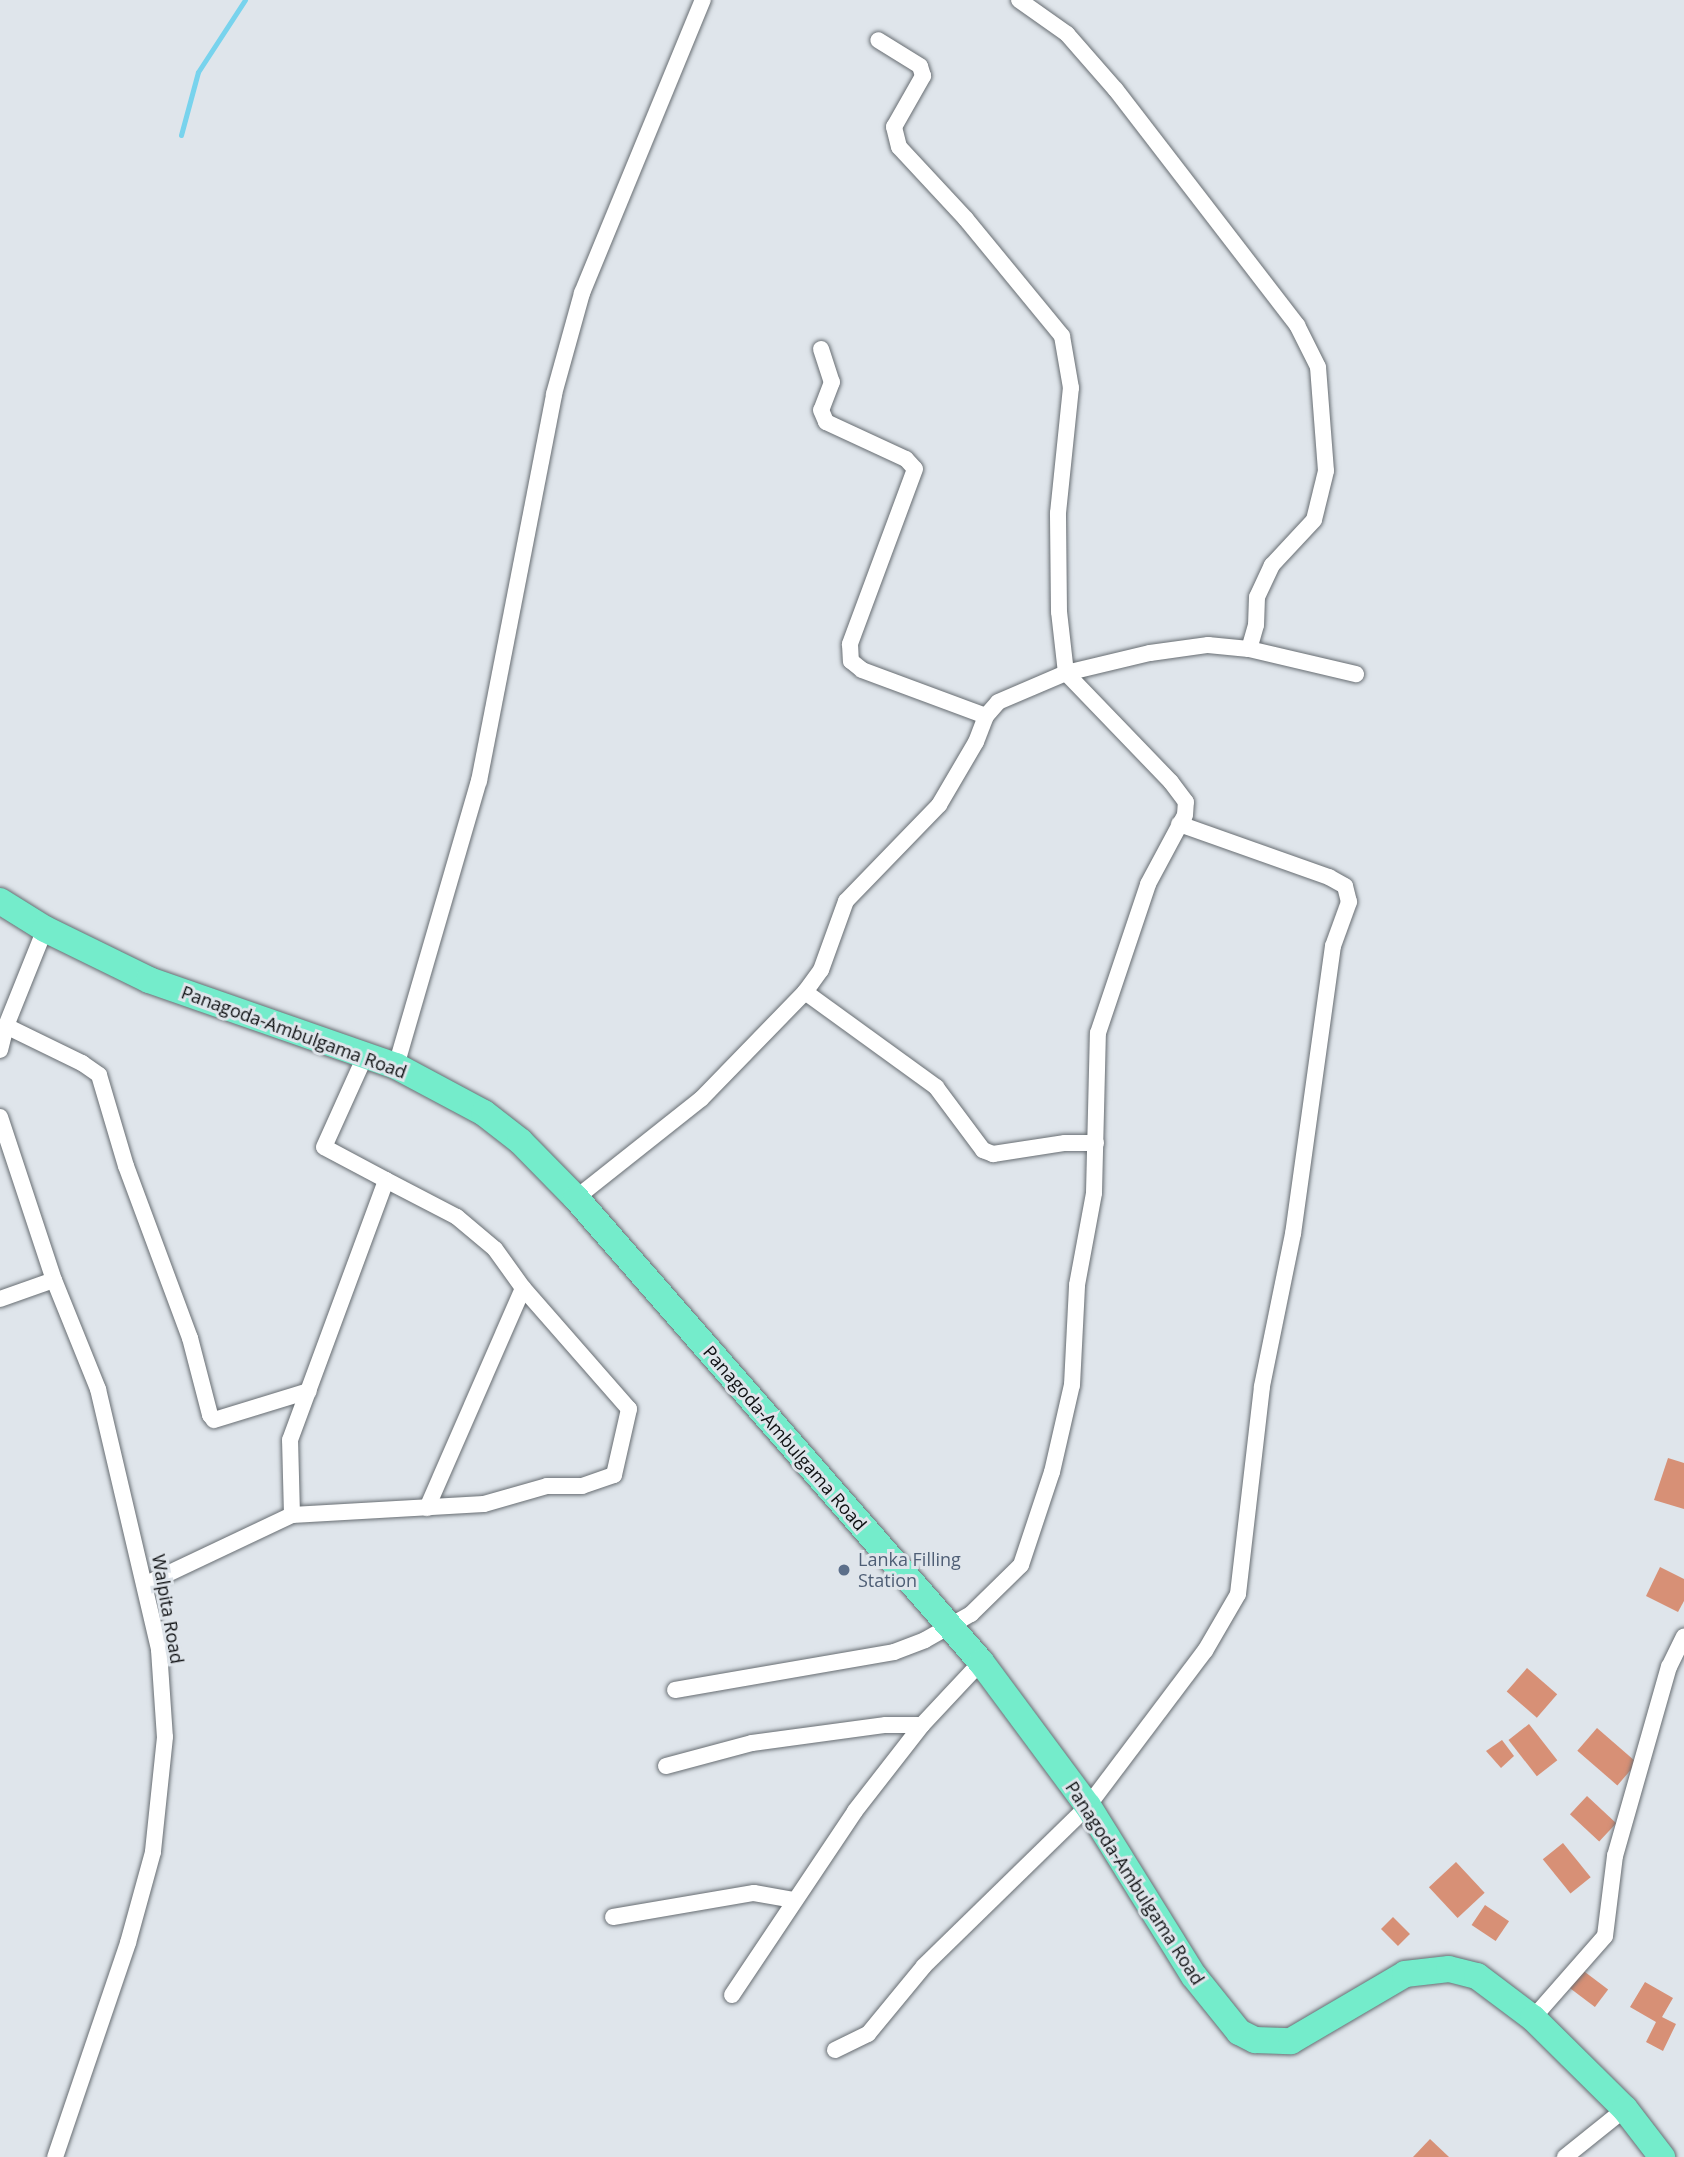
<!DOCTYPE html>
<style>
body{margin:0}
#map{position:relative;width:1684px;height:2157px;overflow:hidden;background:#dfe5eb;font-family:"Open Sans",sans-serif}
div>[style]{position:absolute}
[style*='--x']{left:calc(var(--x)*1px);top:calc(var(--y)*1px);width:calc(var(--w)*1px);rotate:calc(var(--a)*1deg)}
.stream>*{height:5px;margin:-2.5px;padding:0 2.5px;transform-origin:2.5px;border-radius:2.5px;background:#78d3ed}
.building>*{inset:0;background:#d79076;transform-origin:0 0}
.roads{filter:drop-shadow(0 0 2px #676d72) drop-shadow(0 0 2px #676d72)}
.minor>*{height:16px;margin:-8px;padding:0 8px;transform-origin:8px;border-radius:8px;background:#fff}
.primary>*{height:26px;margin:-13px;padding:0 13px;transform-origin:13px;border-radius:13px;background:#74eccb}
.dots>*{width:19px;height:19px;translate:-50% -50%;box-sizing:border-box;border:4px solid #dfe5eb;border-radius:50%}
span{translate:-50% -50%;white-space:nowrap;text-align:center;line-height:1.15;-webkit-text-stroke:6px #dfe5eb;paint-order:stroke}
.street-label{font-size:18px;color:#0f1113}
.service-label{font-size:18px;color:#4e5e75}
.left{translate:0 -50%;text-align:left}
</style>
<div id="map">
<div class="stream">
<div style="--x:181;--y:135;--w:65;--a:-74.9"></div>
<div style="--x:198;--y:72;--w:86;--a:-56.9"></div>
</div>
<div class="building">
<div style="clip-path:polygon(1668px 1458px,1684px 1463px,1684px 1509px,1654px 1500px)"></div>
<div style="clip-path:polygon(1660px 1567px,1684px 1579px,1684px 1601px,1678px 1612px,1646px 1596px)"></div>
<div style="left:1527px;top:1668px;width:40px;height:31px;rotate:41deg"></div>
<div style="left:1529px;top:1724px;width:46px;height:26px;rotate:52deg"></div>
<div style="left:1597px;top:1728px;width:53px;height:30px;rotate:41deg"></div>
<div style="clip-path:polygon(1502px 1740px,1514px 1756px,1501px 1768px,1486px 1751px)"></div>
<div style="left:1587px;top:1796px;width:40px;height:25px;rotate:43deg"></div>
<div style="left:1563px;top:1843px;width:44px;height:26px;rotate:51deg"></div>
<div style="left:1456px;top:1862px;width:42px;height:37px;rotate:47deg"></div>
<div style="left:1485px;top:1905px;width:29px;height:24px;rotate:34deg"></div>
<div style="left:1393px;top:1917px;width:24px;height:17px;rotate:45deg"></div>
<div style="left:1581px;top:1969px;width:34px;height:22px;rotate:37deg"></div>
<div style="clip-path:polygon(1645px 1982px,1673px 1998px,1662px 2017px,1676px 2024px,1663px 2051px,1646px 2042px,1656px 2022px,1630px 2007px)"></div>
<div style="clip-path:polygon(1430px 2139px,1449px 2157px,1413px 2157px)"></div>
</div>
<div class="roads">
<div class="minor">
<div style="--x:1019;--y:0;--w:59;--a:35.3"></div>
<div style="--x:1067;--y:34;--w:74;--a:48.8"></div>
<div style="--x:1116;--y:90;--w:297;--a:52.4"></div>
<div style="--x:1297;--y:325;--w:47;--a:63.4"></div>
<div style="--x:1318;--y:367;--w:104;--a:85.6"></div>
<div style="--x:1326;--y:471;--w:50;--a:103.8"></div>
<div style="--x:1314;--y:520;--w:62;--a:133"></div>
<div style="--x:1272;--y:565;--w:35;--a:115"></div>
<div style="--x:1257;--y:597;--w:28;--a:92"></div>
<div style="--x:1256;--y:625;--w:25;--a:106"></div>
<div style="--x:821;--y:349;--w:35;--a:72"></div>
<div style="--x:832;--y:382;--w:30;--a:111"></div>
<div style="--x:821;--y:410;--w:13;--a:67"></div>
<div style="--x:826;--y:422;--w:88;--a:24.8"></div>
<div style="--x:906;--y:459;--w:13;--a:48"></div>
<div style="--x:915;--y:469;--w:187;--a:110.4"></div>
<div style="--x:850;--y:644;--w:17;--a:87"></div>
<div style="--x:851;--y:661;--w:14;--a:39"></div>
<div style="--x:862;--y:670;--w:132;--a:20.4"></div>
<div style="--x:805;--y:992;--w:162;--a:35.9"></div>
<div style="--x:936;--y:1087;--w:79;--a:53.3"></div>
<div style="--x:983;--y:1150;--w:11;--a:22"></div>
<div style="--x:993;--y:1154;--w:73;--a:-8.7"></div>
<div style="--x:1065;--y:1143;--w:31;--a:0"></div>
<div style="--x:6;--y:1026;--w:85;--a:26"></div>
<div style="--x:82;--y:1063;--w:21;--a:35"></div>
<div style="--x:99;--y:1075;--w:95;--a:73.5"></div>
<div style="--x:126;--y:1166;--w:184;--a:69.6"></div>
<div style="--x:190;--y:1338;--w:80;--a:75.4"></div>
<div style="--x:210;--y:1415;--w:6;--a:51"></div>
<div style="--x:214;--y:1420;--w:99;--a:-17"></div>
<div style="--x:0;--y:1050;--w:25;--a:-76"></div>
<div style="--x:6;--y:1026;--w:105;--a:-68.1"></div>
<div style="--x:396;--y:1066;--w:297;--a:-73.8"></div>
<div style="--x:479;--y:781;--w:394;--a:-79"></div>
<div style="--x:554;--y:394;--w:105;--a:-74.5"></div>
<div style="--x:582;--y:293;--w:317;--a:-67.6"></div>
<div style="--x:0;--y:1117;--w:172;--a:71.7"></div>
<div style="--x:54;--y:1280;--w:118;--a:68"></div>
<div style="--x:98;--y:1389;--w:268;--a:76.8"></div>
<div style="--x:159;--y:1650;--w:87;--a:86.1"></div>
<div style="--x:165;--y:1737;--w:116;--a:96"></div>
<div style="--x:153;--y:1852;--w:94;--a:105.4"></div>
<div style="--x:128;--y:1943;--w:226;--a:108.8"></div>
<div style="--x:576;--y:1198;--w:159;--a:-38.4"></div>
<div style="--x:701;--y:1099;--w:149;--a:-45.8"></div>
<div style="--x:805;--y:992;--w:27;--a:-54"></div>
<div style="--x:821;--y:970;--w:73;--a:-70.1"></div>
<div style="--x:846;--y:901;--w:134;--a:-45.9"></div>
<div style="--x:939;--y:805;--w:73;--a:-59.6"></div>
<div style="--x:976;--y:742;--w:28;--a:-69"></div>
<div style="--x:986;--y:716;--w:18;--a:-49"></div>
<div style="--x:998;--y:702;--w:74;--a:-23.1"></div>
<div style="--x:1066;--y:673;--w:86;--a:-13.4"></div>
<div style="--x:1150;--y:653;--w:59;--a:-7.9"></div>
<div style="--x:1208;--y:645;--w:41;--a:5.6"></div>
<div style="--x:1249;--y:649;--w:110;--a:13.2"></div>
<div style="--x:0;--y:1299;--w:57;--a:-19.4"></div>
<div style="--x:427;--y:1508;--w:240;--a:-66.4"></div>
<div style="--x:292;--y:1515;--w:192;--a:-3.3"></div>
<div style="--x:484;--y:1504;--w:66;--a:-15.9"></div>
<div style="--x:547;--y:1486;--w:35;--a:0"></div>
<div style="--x:582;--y:1486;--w:34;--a:-19"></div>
<div style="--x:614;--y:1475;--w:68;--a:-77.2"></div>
<div style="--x:629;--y:1409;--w:161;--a:-131.2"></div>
<div style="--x:523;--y:1288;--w:48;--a:-125.7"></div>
<div style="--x:495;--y:1249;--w:50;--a:-139.9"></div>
<div style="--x:457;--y:1217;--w:80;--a:-152.5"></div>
<div style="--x:146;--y:1584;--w:161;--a:-25.3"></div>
<div style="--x:292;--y:1515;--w:75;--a:-91.5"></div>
<div style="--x:290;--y:1440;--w:277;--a:-69.7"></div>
<div style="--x:386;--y:1180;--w:70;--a:-152"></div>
<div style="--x:324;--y:1147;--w:100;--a:-65.7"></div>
<div style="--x:675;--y:1690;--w:222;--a:-9.8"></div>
<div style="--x:894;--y:1652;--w:33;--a:-21"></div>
<div style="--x:925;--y:1640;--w:53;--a:-29.5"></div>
<div style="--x:971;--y:1614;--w:70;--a:-44.4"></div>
<div style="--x:1021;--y:1565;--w:98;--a:-71.6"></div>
<div style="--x:1052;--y:1472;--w:89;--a:-77.1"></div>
<div style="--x:1072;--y:1385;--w:100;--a:-87.1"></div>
<div style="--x:1077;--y:1285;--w:94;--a:-79.5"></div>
<div style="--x:1094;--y:1193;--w:160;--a:-88.6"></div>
<div style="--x:1098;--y:1033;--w:157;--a:-71.4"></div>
<div style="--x:1148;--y:884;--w:78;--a:-61.8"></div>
<div style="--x:1185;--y:815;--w:13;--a:-86"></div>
<div style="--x:1186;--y:802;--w:25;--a:-127"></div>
<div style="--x:1171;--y:782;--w:151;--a:-133.9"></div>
<div style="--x:1066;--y:673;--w:61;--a:-96.5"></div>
<div style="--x:1059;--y:612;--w:99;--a:-90.6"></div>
<div style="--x:1058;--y:513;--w:126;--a:-84.1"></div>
<div style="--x:1071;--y:388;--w:53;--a:-99.8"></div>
<div style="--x:1062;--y:336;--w:151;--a:-129.4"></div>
<div style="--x:966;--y:219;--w:98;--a:-132.9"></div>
<div style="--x:899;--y:147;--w:21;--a:-104"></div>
<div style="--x:894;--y:127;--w:59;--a:-60.4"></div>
<div style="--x:923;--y:76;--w:10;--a:-107"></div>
<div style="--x:920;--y:66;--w:49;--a:-148.2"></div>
<div style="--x:666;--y:1766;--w:89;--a:-15"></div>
<div style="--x:752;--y:1743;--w:135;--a:-7.7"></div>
<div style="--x:886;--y:1725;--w:36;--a:0"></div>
<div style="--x:613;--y:1917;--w:143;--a:-9.7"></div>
<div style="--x:754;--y:1893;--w:41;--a:9.9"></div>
<div style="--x:732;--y:1995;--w:221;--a:-56.2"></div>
<div style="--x:855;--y:1811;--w:109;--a:-52.1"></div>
<div style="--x:922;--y:1725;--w:86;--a:-46.9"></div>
<div style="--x:1533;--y:2018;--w:109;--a:-48.7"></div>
<div style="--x:1605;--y:1936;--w:81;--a:-82.9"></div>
<div style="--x:1615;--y:1856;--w:197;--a:-74.1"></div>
<div style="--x:1669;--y:1667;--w:34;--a:-64"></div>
<div style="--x:835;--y:2050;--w:37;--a:-26"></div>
<div style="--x:868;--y:2034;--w:88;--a:-50.5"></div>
<div style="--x:924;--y:1966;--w:229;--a:-44.3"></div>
<div style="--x:1088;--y:1806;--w:194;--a:-53"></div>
<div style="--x:1205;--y:1651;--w:66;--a:-59.9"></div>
<div style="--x:1238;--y:1594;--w:209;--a:-83.4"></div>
<div style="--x:1262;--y:1386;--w:155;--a:-78.5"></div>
<div style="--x:1293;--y:1234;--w:291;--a:-82.1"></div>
<div style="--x:1333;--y:946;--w:47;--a:-70"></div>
<div style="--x:1349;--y:902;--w:16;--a:-104"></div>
<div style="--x:1345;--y:886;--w:18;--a:-151"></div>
<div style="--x:1329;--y:877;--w:159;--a:-160.5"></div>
<div style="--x:1565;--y:2157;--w:77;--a:-38.7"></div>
</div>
<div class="primary">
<div style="--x:0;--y:901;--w:53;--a:31.9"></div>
<div style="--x:45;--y:929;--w:116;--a:26.1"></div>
<div style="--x:149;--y:980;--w:262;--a:19.2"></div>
<div style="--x:396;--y:1066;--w:100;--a:28.1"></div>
<div style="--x:484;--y:1113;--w:46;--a:37.9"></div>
<div style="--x:520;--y:1141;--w:80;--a:45.5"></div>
<div style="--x:576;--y:1198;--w:616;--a:48.88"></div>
<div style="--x:981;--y:1662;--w:179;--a:53.4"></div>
<div style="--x:1088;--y:1806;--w:200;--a:58.1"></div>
<div style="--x:1194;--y:1976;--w:72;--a:51.2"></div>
<div style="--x:1239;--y:2032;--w:18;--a:27"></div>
<div style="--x:1255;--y:2040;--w:36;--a:2"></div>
<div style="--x:1291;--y:2041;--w:132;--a:-30.4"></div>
<div style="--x:1405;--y:1974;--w:44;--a:-6.5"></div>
<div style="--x:1449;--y:1969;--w:29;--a:14"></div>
<div style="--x:1477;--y:1976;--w:70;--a:36.9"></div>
<div style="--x:1533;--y:2018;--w:129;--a:44.7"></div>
<div style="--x:1625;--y:2109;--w:61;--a:52.4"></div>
</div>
</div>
<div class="dots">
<div style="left:844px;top:1570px;background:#5c6f8a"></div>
</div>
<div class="street-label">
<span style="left:294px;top:1032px;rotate:20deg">Panagoda-Ambulgama Road</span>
<span style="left:785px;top:1438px;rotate:49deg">Panagoda-Ambulgama Road</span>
<span style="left:168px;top:1609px;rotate:80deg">Walpita Road</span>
<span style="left:1135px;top:1883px;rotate:57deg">Panagoda-Ambulgama Road</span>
</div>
<div class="service-label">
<span class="left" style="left:858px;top:1570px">Lanka Filling<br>Station</span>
</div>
</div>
